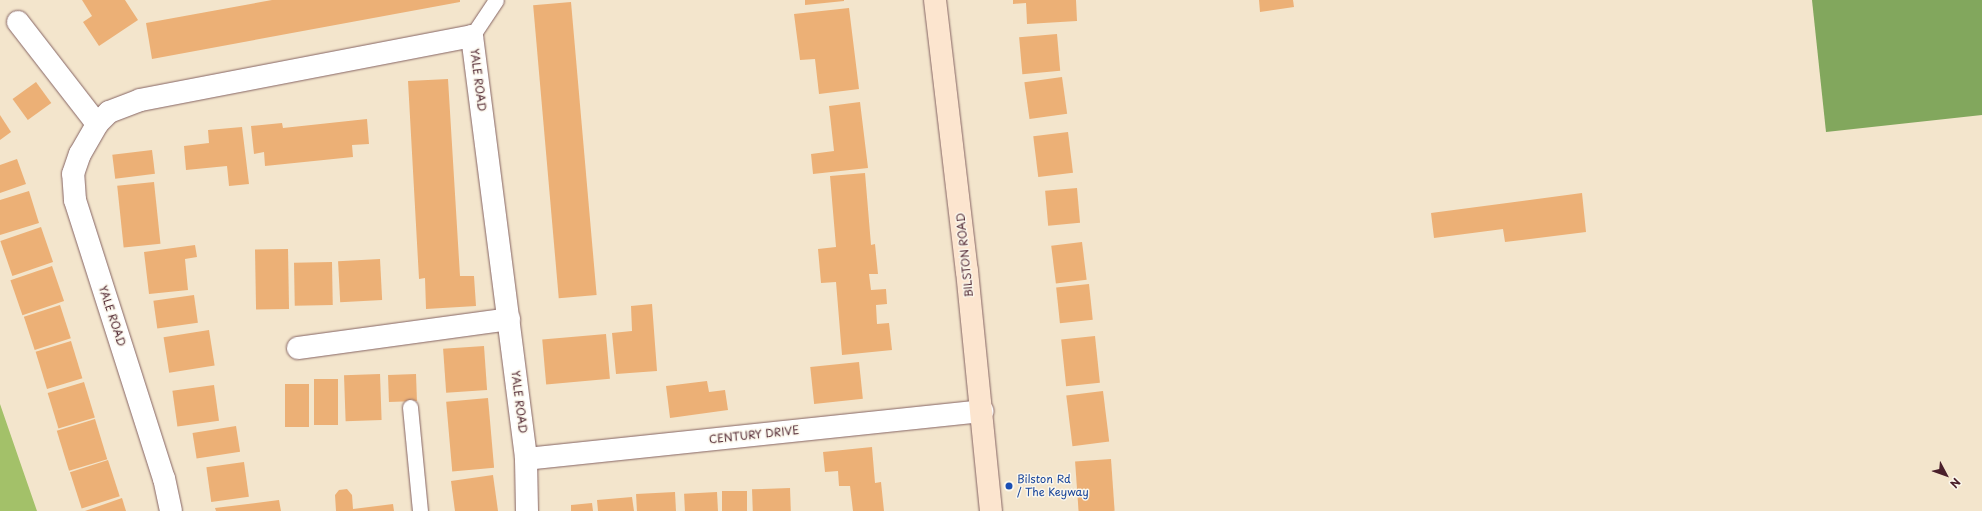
<!DOCTYPE html>
<style>
body{margin:0}
#map{position:relative;width:1982px;height:511px;overflow:hidden;background:#f3e5cc;font-family:"Playpen Sans",sans-serif}
div>[style]{position:absolute}
[style*='--x']{left:calc(var(--x)*1px);top:calc(var(--y)*1px);width:calc(var(--w)*1px);rotate:calc(var(--a)*1deg)}
.green>*{inset:0;background:#a3c169}
.forest>*{inset:0;background:#82a75d}
.building>*{inset:0;background:#ecb076;transform-origin:0 0}
.roads{filter:drop-shadow(0 0 1px #856463) drop-shadow(0 0 1px #856463)}
.lane>*{height:15px;margin:-7.5px;padding:0 7.5px;transform-origin:7.5px;border-radius:7.5px;background:#fff}
.street>*{height:22px;margin:-11px;padding:0 11px;transform-origin:11px;border-radius:11px;background:#fff}
.secondary>*{height:22px;margin:-11px;padding:0 11px;transform-origin:11px;border-radius:11px;background:#fce5cf}
.dots>*{width:11px;height:11px;translate:-50% -50%;box-sizing:border-box;border:2px solid #fbf7ec;border-radius:50%}
span{translate:-50% -50%;white-space:nowrap;text-align:center;line-height:1.15;-webkit-text-stroke:3px #fbf7ec;paint-order:stroke}
.street-label{font-size:11px;color:#4a1f2b}
.transit-label{font-size:11px;color:#164399}
.left{translate:0 -50%;text-align:left}
.north{position:absolute;left:1926px;top:455px;width:40px;height:40px;-webkit-text-stroke:3px #fbf7ec;paint-order:stroke;rotate:131deg;font-size:11px;font-weight:700;line-height:16px;text-align:center;color:#4a1f2b}
.north::after{content:'';display:block;margin:auto;width:14px;height:18px;background:#4a1f2b;clip-path:polygon(50% 0,100% 100%,50% 72%,0 100%)}
</style>
<div id="map">
<div class="green">
<div style="clip-path:polygon(0 404px,20px 462px,37px 511px,0 511px)"></div>
</div>
<div class="forest">
<div style="clip-path:polygon(1812px 0,1982px 0,1982px 115px,1826px 132px)"></div>
</div>
<div class="building">
<div style="clip-path:polygon(82px 0,125px 0,138px 20px,99px 46px,83px 22px,92px 16px)"></div>
<div style="clip-path:polygon(272px 0,460px 0,460px 2px,152px 59px,146px 23px)"></div>
<div style="clip-path:polygon(805px 0,844px 0,844px 1px,805px 5px)"></div>
<div style="clip-path:polygon(1013px 0,1076px 0,1077px 21px,1027px 24px,1026px 3px,1013px 4px)"></div>
<div style="clip-path:polygon(1259px 0,1293px 0,1294px 7px,1260px 12px)"></div>
<div style="left:571px;top:2px;width:294px;height:38px;rotate:85deg"></div>
<div style="clip-path:polygon(849px 8px,859px 89px,819px 94px,815px 59px,800px 60px,794px 14px)"></div>
<div style="left:1057px;top:34px;width:37px;height:38px;rotate:85deg"></div>
<div style="left:1062px;top:77px;width:37px;height:38px;rotate:82deg"></div>
<div style="clip-path:polygon(448px 79px,460px 276px,474px 276px,476px 306px,426px 309px,425px 278px,419px 279px,408px 81px)"></div>
<div style="left:36px;top:82px;width:26px;height:29px;rotate:54deg"></div>
<div style="clip-path:polygon(860px 102px,868px 168px,813px 174px,811px 154px,834px 151px,829px 106px)"></div>
<div style="clip-path:polygon(0 115px,11px 132px,0 140px)"></div>
<div style="clip-path:polygon(367px 119px,369px 144px,352px 145px,353px 157px,265px 166px,264px 152px,254px 154px,251px 126px,282px 123px,283px 128px)"></div>
<div style="clip-path:polygon(242px 127px,249px 184px,229px 186px,227px 166px,186px 170px,184px 146px,209px 143px,208px 130px)"></div>
<div style="left:1068px;top:132px;width:41px;height:35px;rotate:83deg"></div>
<div style="left:152px;top:150px;width:24px;height:40px;rotate:83deg"></div>
<div style="clip-path:polygon(17px 159px,26px 184px,0 193px,0 165px)"></div>
<div style="clip-path:polygon(865px 173px,871px 245px,875px 244px,878px 274px,869px 274px,871px 290px,886px 289px,887px 304px,876px 305px,877px 324px,889px 323px,892px 350px,842px 355px,836px 282px,821px 283px,818px 249px,836px 247px,830px 176px)"></div>
<div style="left:154px;top:182px;width:62px;height:37px;rotate:84deg"></div>
<div style="left:1077px;top:188px;width:35px;height:32px;rotate:85deg"></div>
<div style="clip-path:polygon(29px 191px,39px 223px,0 235px,0 200px)"></div>
<div style="clip-path:polygon(1582px 193px,1586px 232px,1505px 242px,1503px 229px,1434px 238px,1431px 213px)"></div>
<div style="left:41px;top:227px;width:37px;height:43px;rotate:71deg"></div>
<div style="left:1082px;top:242px;width:38px;height:31px;rotate:83deg"></div>
<div style="clip-path:polygon(195px 245px,197px 257px,185px 259px,188px 290px,149px 294px,144px 252px)"></div>
<div style="left:288px;top:249px;width:60px;height:33px;rotate:89deg"></div>
<div style="left:380px;top:259px;width:41px;height:42px;rotate:87deg"></div>
<div style="left:332px;top:262px;width:43px;height:38px;rotate:89deg"></div>
<div style="left:52px;top:266px;width:37px;height:44px;rotate:71deg"></div>
<div style="left:1089px;top:284px;width:36px;height:33px;rotate:84deg"></div>
<div style="left:194px;top:295px;width:28px;height:41px;rotate:82deg"></div>
<div style="clip-path:polygon(652px 304px,657px 371px,616px 374px,612px 333px,632px 331px,631px 306px)"></div>
<div style="left:60px;top:305px;width:35px;height:38px;rotate:72deg"></div>
<div style="left:209px;top:330px;width:36px;height:46px;rotate:81deg"></div>
<div style="left:606px;top:334px;width:45px;height:64px;rotate:85deg"></div>
<div style="left:1095px;top:336px;width:47px;height:34px;rotate:84deg"></div>
<div style="left:71px;top:341px;width:39px;height:37px;rotate:73deg"></div>
<div style="left:484px;top:346px;width:44px;height:41px;rotate:86deg"></div>
<div style="left:859px;top:362px;width:37px;height:49px;rotate:84deg"></div>
<div style="left:380px;top:374px;width:46px;height:36px;rotate:88deg"></div>
<div style="left:416px;top:374px;width:27px;height:28px;rotate:88deg"></div>
<div style="left:314px;top:379px;width:24px;height:46px"></div>
<div style="clip-path:polygon(707px 381px,709px 392px,725px 390px,728px 410px,670px 418px,666px 386px)"></div>
<div style="left:84px;top:382px;width:37px;height:38px;rotate:73deg"></div>
<div style="left:285px;top:384px;width:24px;height:43px"></div>
<div style="left:214px;top:385px;width:36px;height:42px;rotate:82deg"></div>
<div style="left:1103px;top:391px;width:51px;height:37px;rotate:83deg"></div>
<div style="left:488px;top:398px;width:70px;height:42px;rotate:85deg"></div>
<div style="left:95px;top:419px;width:42px;height:40px;rotate:73deg"></div>
<div style="left:236px;top:426px;width:26px;height:44px;rotate:81deg"></div>
<div style="clip-path:polygon(872px 447px,875px 483px,881px 482px,884px 511px,853px 511px,850px 486px,839px 486px,838px 471px,825px 472px,823px 452px)"></div>
<div style="left:1111px;top:459px;width:52px;height:36px;rotate:86deg"></div>
<div style="left:108px;top:460px;width:38px;height:40px;rotate:72deg"></div>
<div style="left:244px;top:462px;width:35px;height:38px;rotate:82deg"></div>
<div style="clip-path:polygon(493px 475px,498px 511px,455px 511px,451px 481px)"></div>
<div style="left:790px;top:488px;width:23px;height:38px;rotate:88deg"></div>
<div style="clip-path:polygon(347px 489px,352px 495px,353px 509px,393px 504px,394px 511px,336px 511px,335px 495px,339px 490px)"></div>
<div style="left:747px;top:491px;width:20px;height:25px;rotate:90deg"></div>
<div style="left:675px;top:492px;width:19px;height:39px;rotate:87deg"></div>
<div style="left:717px;top:492px;width:19px;height:33px;rotate:87deg"></div>
<div style="clip-path:polygon(632px 497px,634px 511px,598px 511px,597px 500px)"></div>
<div style="clip-path:polygon(122px 498px,126px 511px,85px 511px)"></div>
<div style="clip-path:polygon(279px 500px,281px 511px,216px 511px,215px 508px)"></div>
<div style="clip-path:polygon(592px 503px,593px 511px,571px 511px,571px 505px)"></div>
</div>
<div class="roads">
<div class="lane">
<div style="--x:472;--y:36;--w:43;--a:-56.3"></div>
<div style="--x:410;--y:407;--w:104;--a:84.5"></div>
</div>
<div class="street">
<div style="--x:18;--y:22;--w:129;--a:52.2"></div>
<div style="--x:298;--y:348;--w:213;--a:-7.8"></div>
<div style="--x:526;--y:459;--w:459;--a:-6"></div>
<div style="--x:171;--y:511;--w:33;--a:-102"></div>
<div style="--x:164;--y:479;--w:293;--a:-107.7"></div>
<div style="--x:75;--y:200;--w:26;--a:-94"></div>
<div style="--x:73;--y:174;--w:21;--a:-71"></div>
<div style="--x:80;--y:154;--w:34;--a:-60"></div>
<div style="--x:97;--y:124;--w:17;--a:-45"></div>
<div style="--x:109;--y:112;--w:33;--a:-21"></div>
<div style="--x:140;--y:100;--w:338;--a:-10.9"></div>
<div style="--x:472;--y:36;--w:426;--a:82.7"></div>
<div style="--x:526;--y:459;--w:52;--a:88.9"></div>
</div>
<div class="secondary">
<div style="--x:935;--y:0;--w:273;--a:83.3"></div>
<div style="--x:967;--y:271;--w:241;--a:84.3"></div>
</div>
</div>
<div class="dots">
<div style="left:1009px;top:486px;background:#1a4fb4"></div>
</div>
<div class="street-label">
<span style="left:478px;top:80px;rotate:83deg">YALE ROAD</span>
<span style="left:965px;top:255px;rotate:-96deg">BILSTON ROAD</span>
<span style="left:112px;top:316px;rotate:72deg">YALE ROAD</span>
<span style="left:519px;top:402px;rotate:83deg">YALE ROAD</span>
<span style="left:754px;top:435px;rotate:-6deg">CENTURY DRIVE</span>
</div>
<div class="transit-label">
<span class="left" style="left:1017px;top:486px">Bilston Rd<br>/ The Keyway</span>
</div>
<div class="north">N</div>
</div>
